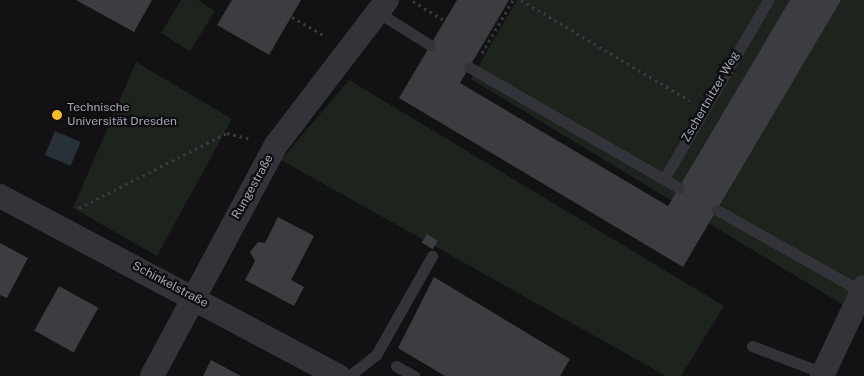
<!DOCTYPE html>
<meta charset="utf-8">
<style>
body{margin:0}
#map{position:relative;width:864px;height:376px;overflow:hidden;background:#121214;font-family:"Public Sans",sans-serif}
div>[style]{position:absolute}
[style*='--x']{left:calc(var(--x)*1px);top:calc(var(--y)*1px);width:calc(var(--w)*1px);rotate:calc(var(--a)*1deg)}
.green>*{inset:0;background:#1d241e}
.water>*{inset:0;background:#283038;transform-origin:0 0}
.building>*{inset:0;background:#3c3d41;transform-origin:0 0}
.path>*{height:3px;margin-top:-1.5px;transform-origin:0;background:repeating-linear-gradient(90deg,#393b40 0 2.5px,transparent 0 6.5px)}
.service>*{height:11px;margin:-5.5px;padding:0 5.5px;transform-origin:5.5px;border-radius:5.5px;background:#333439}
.minor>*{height:24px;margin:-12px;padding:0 12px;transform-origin:12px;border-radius:12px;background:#333439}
.dots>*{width:14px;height:14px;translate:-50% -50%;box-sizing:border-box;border:2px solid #0e0d0f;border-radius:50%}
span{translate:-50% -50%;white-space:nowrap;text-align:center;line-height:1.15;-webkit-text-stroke:4.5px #0e0d0f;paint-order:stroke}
.street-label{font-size:12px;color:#a3a8b5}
.poi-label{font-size:12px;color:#a3a8b5}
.left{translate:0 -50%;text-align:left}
</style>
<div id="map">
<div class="green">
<div style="clip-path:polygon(181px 0,198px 0,215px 11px,190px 51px,161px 33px)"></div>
<div style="clip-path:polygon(517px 0,864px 0,864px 276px,845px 306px,471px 79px)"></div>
<div style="clip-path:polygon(136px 62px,232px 119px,157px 256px,73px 208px)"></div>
<div style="clip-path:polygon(349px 80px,724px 306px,681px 376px,666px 376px,281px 160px)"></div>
</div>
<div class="water">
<div style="left:55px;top:131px;width:28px;height:26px;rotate:23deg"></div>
</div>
<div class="building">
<div style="clip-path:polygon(76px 0,152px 0,134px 32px)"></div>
<div style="clip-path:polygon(232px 0,301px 0,269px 55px,217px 25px)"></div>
<div style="clip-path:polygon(457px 0,509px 0,460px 83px,668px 206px,790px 0,841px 0,683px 267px,399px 98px)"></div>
<div style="clip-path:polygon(278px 217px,314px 236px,291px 280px,304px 287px,294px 306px,245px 280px,255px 261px,250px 252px,258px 242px,265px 243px)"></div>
<div style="left:427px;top:234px;width:13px;height:10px;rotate:32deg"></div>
<div style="clip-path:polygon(0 243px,28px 258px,7px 298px,0 295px)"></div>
<div style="clip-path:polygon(434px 277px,570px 359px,560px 376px,445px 376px,398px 348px)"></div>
<div style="left:59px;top:286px;width:45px;height:51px;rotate:29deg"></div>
<div style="clip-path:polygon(211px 360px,241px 376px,203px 376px)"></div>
</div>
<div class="path">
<div style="--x:521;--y:0;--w:196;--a:30.8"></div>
<div style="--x:413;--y:1;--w:36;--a:32"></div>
<div style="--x:292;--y:17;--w:39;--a:30"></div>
<div style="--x:482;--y:53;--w:61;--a:-59.7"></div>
<div style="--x:79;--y:208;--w:166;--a:-26.9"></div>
<div style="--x:227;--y:133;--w:25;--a:14"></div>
</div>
<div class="service">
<div style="--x:379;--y:13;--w:60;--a:32.1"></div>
<div style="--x:469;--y:67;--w:225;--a:29.9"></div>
<div style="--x:679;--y:188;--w:17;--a:-149"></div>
<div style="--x:664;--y:179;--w:207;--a:-59.8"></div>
<div style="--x:717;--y:210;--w:165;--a:29.4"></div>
<div style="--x:752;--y:346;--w:76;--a:20.8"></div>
<div style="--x:396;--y:366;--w:21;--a:29"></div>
<div style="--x:349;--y:376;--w:34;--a:-38"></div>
<div style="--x:376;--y:355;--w:114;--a:-60.5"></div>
</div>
<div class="minor">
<div style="--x:0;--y:196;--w:384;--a:28"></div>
<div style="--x:152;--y:376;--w:262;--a:-61.8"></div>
<div style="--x:276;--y:145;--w:183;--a:-52.6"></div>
<div style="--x:822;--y:376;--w:98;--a:-64.7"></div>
</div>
<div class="dots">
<div style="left:57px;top:115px;background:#f6bb28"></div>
</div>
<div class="street-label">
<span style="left:711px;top:97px;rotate:-60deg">Zschertnitzer Weg</span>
<span style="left:253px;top:187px;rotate:-61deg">Rungestraße</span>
<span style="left:170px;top:285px;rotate:28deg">Schinkelstraße</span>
</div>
<div class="poi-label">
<span class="left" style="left:67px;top:115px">Technische<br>Universität Dresden</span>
</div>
</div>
